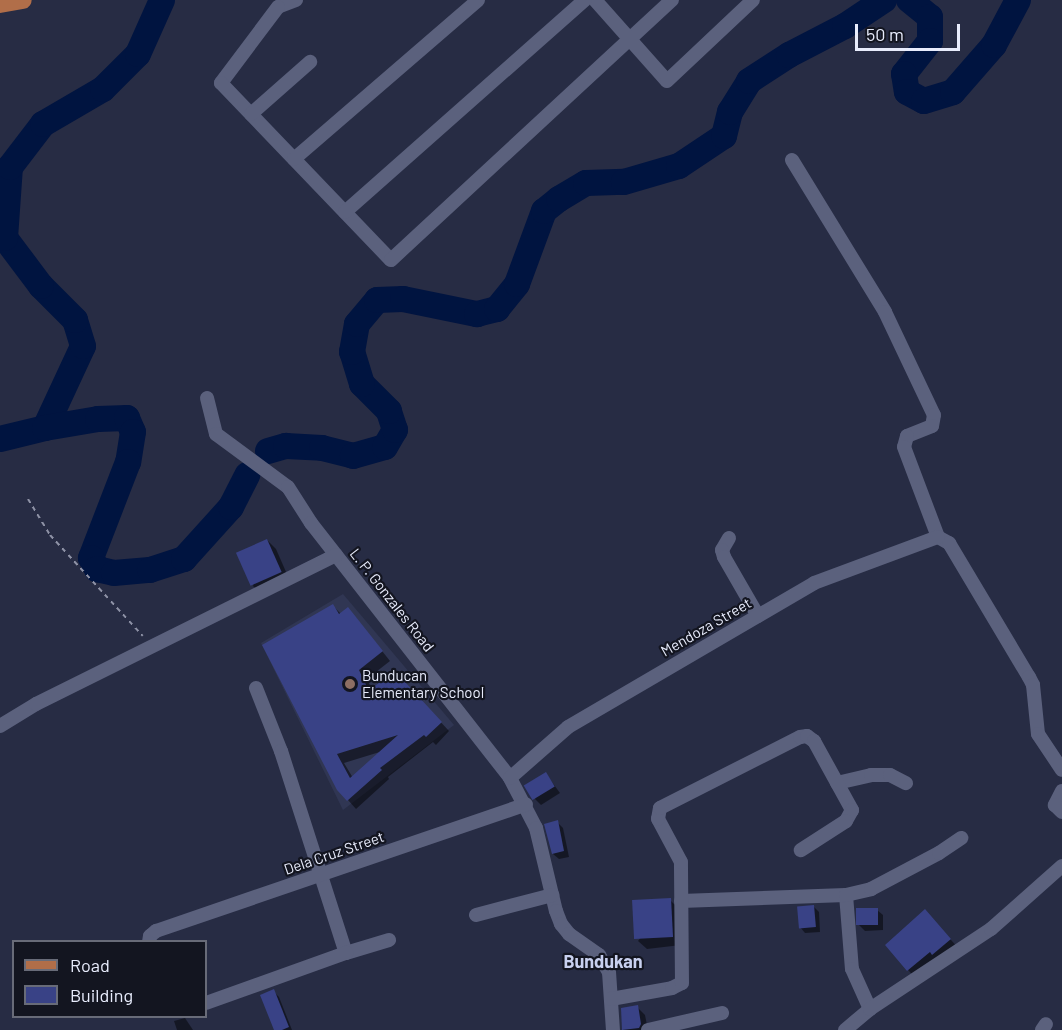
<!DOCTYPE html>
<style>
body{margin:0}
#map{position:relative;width:1062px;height:1030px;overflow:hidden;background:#272c44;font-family:Barlow,sans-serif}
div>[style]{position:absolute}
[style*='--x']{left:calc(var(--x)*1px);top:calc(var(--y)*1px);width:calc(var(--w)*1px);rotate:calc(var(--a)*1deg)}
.built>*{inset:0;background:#303653}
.shadow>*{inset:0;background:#0007;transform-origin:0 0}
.river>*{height:26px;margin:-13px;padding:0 13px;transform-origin:13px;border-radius:13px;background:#001440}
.building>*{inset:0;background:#394286;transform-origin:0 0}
.path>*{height:2px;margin-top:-1px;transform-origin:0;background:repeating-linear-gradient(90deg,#8e92a6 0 4.5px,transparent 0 9px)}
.minor>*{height:14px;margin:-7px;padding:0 7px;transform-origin:7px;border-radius:7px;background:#5b617d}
.major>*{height:18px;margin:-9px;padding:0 9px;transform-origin:9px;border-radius:9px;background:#b16e49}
.dots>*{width:16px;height:16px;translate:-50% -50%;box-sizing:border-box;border:3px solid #131520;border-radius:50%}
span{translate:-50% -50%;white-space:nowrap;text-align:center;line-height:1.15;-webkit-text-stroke:4.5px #131520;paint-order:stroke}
.street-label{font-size:15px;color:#e8ecfc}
.poi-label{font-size:15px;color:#e8ecfc}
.left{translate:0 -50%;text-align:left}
.quarter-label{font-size:18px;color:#c8d0ef;font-weight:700}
.legend{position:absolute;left:12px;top:940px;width:195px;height:78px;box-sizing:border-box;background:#131520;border:2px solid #686b78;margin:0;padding:8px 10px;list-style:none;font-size:18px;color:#e8ecfc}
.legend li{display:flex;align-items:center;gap:12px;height:30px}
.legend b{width:30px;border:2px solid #686b78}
.scale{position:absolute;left:855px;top:24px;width:105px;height:27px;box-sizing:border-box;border:3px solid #e8ecfc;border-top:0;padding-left:8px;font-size:18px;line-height:21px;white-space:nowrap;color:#e8ecfc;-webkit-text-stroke:4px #131520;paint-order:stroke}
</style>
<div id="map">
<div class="built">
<div style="clip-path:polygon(343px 594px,454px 725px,343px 810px,261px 643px)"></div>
</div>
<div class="shadow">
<div style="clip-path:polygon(267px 540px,276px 549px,290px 581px,262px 595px,253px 586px)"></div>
<div style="clip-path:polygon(evenodd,333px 606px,341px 614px,356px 618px,390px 661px,367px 679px,372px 690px,402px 680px,449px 731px,436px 745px,433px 742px,388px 777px,389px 779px,356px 809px,348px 800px,264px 645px,333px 606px,383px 751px,353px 778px,344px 763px,383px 751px)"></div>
<div style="clip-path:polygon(546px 774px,560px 793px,541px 805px,535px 799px)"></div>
<div style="clip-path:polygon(557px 822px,563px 828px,569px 857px,559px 859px,553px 854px)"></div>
<div style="clip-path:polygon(670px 900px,679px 909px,681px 945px,647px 949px,638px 941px)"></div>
<div style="clip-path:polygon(814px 907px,819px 912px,820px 932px,805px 933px,800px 927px)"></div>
<div style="clip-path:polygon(877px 910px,883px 915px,883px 930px,865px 931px,859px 925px)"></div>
<div style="left:925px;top:911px;width:51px;height:52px;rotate:48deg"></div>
<div style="clip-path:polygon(273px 991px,279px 997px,292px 1030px,276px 1030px)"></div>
<div style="clip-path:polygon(637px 1007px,645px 1015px,648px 1030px,623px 1030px,622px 1010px)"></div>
<div style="clip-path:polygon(185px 1018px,193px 1030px,177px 1030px,174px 1021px)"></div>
</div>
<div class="river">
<div style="--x:909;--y:0;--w:27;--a:39"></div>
<div style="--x:930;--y:17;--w:24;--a:90"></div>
<div style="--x:930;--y:41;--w:42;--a:128.2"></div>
<div style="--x:904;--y:74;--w:18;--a:81"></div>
<div style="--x:907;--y:92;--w:19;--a:28"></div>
<div style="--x:924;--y:101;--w:30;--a:-17"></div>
<div style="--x:953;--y:92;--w:62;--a:-48.9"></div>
<div style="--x:994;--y:45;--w:51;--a:-61.9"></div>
<div style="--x:45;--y:428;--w:90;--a:-65.1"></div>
<div style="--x:83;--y:346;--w:27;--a:-107"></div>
<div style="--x:75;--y:320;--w:48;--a:-135"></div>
<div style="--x:41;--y:286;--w:60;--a:-126.9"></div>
<div style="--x:5;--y:238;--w:71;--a:-86"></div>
<div style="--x:10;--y:167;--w:54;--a:-52.5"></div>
<div style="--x:43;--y:124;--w:69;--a:-30.3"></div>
<div style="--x:103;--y:89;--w:49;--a:-45"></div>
<div style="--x:138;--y:54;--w:59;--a:-66"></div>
<div style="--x:0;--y:439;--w:46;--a:-13.7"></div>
<div style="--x:45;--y:428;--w:54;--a:-9.6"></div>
<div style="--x:98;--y:419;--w:29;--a:-2"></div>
<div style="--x:127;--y:418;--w:15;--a:67"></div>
<div style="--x:133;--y:432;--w:30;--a:99"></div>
<div style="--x:128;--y:462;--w:103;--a:111.1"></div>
<div style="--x:91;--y:558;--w:13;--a:61"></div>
<div style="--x:97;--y:569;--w:17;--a:13"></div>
<div style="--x:114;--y:573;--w:36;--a:-5"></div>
<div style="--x:150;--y:570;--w:36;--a:-18"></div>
<div style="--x:184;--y:559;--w:70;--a:-47.9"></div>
<div style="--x:231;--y:507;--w:36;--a:-63"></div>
<div style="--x:268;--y:451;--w:19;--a:-16"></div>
<div style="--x:286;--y:446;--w:36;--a:3"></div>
<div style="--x:322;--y:448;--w:32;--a:14"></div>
<div style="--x:353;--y:456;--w:33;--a:-16"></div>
<div style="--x:385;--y:447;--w:20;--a:-60"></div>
<div style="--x:395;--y:430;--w:20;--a:-108"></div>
<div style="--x:389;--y:411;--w:38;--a:-135"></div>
<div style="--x:362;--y:384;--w:34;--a:-107"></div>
<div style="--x:352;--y:352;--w:28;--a:-80"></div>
<div style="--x:357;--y:324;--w:31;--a:-50"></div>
<div style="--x:377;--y:300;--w:26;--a:-2"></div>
<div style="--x:403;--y:299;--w:76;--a:11.5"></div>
<div style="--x:477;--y:314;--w:21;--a:-14"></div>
<div style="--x:497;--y:309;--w:32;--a:-51"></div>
<div style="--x:517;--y:284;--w:78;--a:-69.7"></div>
<div style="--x:544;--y:211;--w:19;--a:-39"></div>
<div style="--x:559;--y:199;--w:31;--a:-31"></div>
<div style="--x:586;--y:183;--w:38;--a:-2"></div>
<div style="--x:624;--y:182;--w:57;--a:-16.2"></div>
<div style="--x:679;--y:166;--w:54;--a:-33.7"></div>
<div style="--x:724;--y:136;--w:25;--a:-76"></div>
<div style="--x:730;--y:112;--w:36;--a:-58"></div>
<div style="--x:749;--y:81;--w:48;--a:-33"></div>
<div style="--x:789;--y:55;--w:63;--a:-27.4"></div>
<div style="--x:845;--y:26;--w:47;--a:-33.7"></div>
</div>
<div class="building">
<div style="left:267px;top:539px;width:36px;height:34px;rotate:66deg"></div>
<div style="clip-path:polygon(evenodd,333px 604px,339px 614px,348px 607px,383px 651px,359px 670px,369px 691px,394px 670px,442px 722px,426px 737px,424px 735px,380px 768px,382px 770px,347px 801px,337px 790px,262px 645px,333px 604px,398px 735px,350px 778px,337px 754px,398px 735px)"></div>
<div style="left:546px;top:772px;width:17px;height:26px;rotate:59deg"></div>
<div style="clip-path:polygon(558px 820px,564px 851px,552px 854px,544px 824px)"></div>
<div style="left:671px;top:898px;width:39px;height:39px;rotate:87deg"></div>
<div style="left:814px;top:905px;width:22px;height:17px;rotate:85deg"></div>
<div style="left:878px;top:908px;width:17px;height:22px;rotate:90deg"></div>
<div style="clip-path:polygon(925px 909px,951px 939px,932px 955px,930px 952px,907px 971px,885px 945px)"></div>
<div style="clip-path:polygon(274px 989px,289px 1027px,282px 1030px,274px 1030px,260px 995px)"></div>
<div style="clip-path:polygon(638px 1005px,641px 1024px,639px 1028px,622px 1030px,621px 1008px)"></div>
</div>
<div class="path">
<div style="--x:28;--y:499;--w:42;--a:58.6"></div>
<div style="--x:50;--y:535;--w:137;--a:47.4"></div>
</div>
<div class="minor">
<div style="--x:296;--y:0;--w:19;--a:159"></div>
<div style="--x:278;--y:7;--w:95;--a:126.9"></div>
<div style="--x:221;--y:83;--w:245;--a:46.2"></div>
<div style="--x:391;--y:260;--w:383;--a:-42.8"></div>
<div style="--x:595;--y:0;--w:108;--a:48.4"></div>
<div style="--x:667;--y:81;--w:118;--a:-43.3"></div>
<div style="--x:251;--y:114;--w:79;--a:-41.4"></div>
<div style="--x:294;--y:159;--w:243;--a:-40.8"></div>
<div style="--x:792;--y:160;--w:178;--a:58.5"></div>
<div style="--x:885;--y:312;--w:114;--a:64.6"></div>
<div style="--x:934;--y:415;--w:11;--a:100"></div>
<div style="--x:932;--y:426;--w:27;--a:158"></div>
<div style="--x:907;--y:436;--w:11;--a:105"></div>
<div style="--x:904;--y:447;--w:96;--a:69.3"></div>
<div style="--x:938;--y:537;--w:13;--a:29"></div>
<div style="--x:949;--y:543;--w:156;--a:59.2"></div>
<div style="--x:1029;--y:677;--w:9;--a:63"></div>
<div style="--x:1033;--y:685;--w:49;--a:84.2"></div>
<div style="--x:1038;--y:734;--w:43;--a:56.3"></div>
<div style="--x:345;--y:212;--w:320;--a:-41.5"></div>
<div style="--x:207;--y:398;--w:37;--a:76"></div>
<div style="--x:216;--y:434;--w:89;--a:36.4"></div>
<div style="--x:288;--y:487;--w:43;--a:57.4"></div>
<div style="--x:311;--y:523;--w:323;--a:52"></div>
<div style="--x:510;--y:778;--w:56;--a:62.5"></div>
<div style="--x:536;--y:828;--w:85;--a:76.5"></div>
<div style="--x:556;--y:911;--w:14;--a:69"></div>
<div style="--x:561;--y:924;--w:13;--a:51"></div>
<div style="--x:569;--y:934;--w:37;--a:35"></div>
<div style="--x:599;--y:955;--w:20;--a:60"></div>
<div style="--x:609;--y:972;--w:58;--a:86.1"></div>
<div style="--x:729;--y:538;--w:14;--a:120"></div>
<div style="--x:722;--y:550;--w:7;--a:74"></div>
<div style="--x:724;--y:557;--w:68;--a:60"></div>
<div style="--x:256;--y:688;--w:68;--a:68.4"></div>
<div style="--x:281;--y:751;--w:212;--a:72.2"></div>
<div style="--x:346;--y:953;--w:45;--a:-16.8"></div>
<div style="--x:0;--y:726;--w:42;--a:-31.4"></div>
<div style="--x:36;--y:704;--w:335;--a:-26.4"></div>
<div style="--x:510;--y:778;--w:77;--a:-41.3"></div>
<div style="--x:568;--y:727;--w:285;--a:-30.3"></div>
<div style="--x:814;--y:583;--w:132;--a:-20.4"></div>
<div style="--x:837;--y:783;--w:35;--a:-13"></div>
<div style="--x:871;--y:775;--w:19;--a:0"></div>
<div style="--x:890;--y:775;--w:18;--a:27"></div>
<div style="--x:1062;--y:791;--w:16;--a:117"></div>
<div style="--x:1055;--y:805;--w:10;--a:45"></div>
<div style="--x:846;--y:895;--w:74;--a:85.4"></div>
<div style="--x:852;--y:969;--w:44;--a:65.8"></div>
<div style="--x:681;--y:901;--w:165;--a:-2.1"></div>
<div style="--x:846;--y:895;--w:26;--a:-13"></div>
<div style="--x:871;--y:889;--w:77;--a:-27.9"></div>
<div style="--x:939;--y:853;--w:27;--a:-34"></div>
<div style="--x:476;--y:915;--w:79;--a:-14.7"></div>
<div style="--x:149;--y:942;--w:6;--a:-81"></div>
<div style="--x:150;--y:936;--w:8;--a:-40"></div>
<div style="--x:156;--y:931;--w:391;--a:-18.9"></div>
<div style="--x:611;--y:999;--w:62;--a:-10.2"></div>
<div style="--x:672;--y:988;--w:11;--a:-27"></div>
<div style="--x:682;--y:983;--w:121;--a:-90.5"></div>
<div style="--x:681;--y:862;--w:49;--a:-118.1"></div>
<div style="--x:658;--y:819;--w:11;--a:-80"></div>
<div style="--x:660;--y:808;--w:157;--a:-26.9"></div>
<div style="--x:800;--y:737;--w:7;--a:-8"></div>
<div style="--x:807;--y:736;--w:9;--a:36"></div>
<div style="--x:814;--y:741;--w:79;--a:61.2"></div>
<div style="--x:852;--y:810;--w:13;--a:119"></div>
<div style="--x:846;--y:821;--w:54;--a:147.2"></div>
<div style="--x:206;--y:1003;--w:149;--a:-19.7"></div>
<div style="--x:648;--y:1030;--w:76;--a:-12.9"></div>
<div style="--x:845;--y:1030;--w:33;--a:-40"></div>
<div style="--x:870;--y:1009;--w:145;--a:-33.5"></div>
<div style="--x:991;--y:929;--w:95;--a:-41.6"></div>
<div style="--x:1042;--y:1030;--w:7;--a:-56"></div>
</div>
<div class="major">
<div style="--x:0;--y:4;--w:23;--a:-10"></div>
</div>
<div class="dots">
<div style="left:350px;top:684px;background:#8d6e63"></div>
</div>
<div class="street-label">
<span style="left:392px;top:600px;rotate:52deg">L. P. Gonzales Road</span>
<span style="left:706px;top:627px;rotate:-30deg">Mendoza Street</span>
<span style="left:334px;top:853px;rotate:-19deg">Dela Cruz Street</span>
</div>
<div class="poi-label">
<span class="left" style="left:362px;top:684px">Bunducan<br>Elementary School</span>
</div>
<div class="quarter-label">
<span style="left:603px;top:961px">Bundukan</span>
</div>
<ul class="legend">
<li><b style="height:8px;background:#b16e49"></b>Road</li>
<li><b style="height:16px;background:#394286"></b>Building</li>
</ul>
<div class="scale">50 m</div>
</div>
